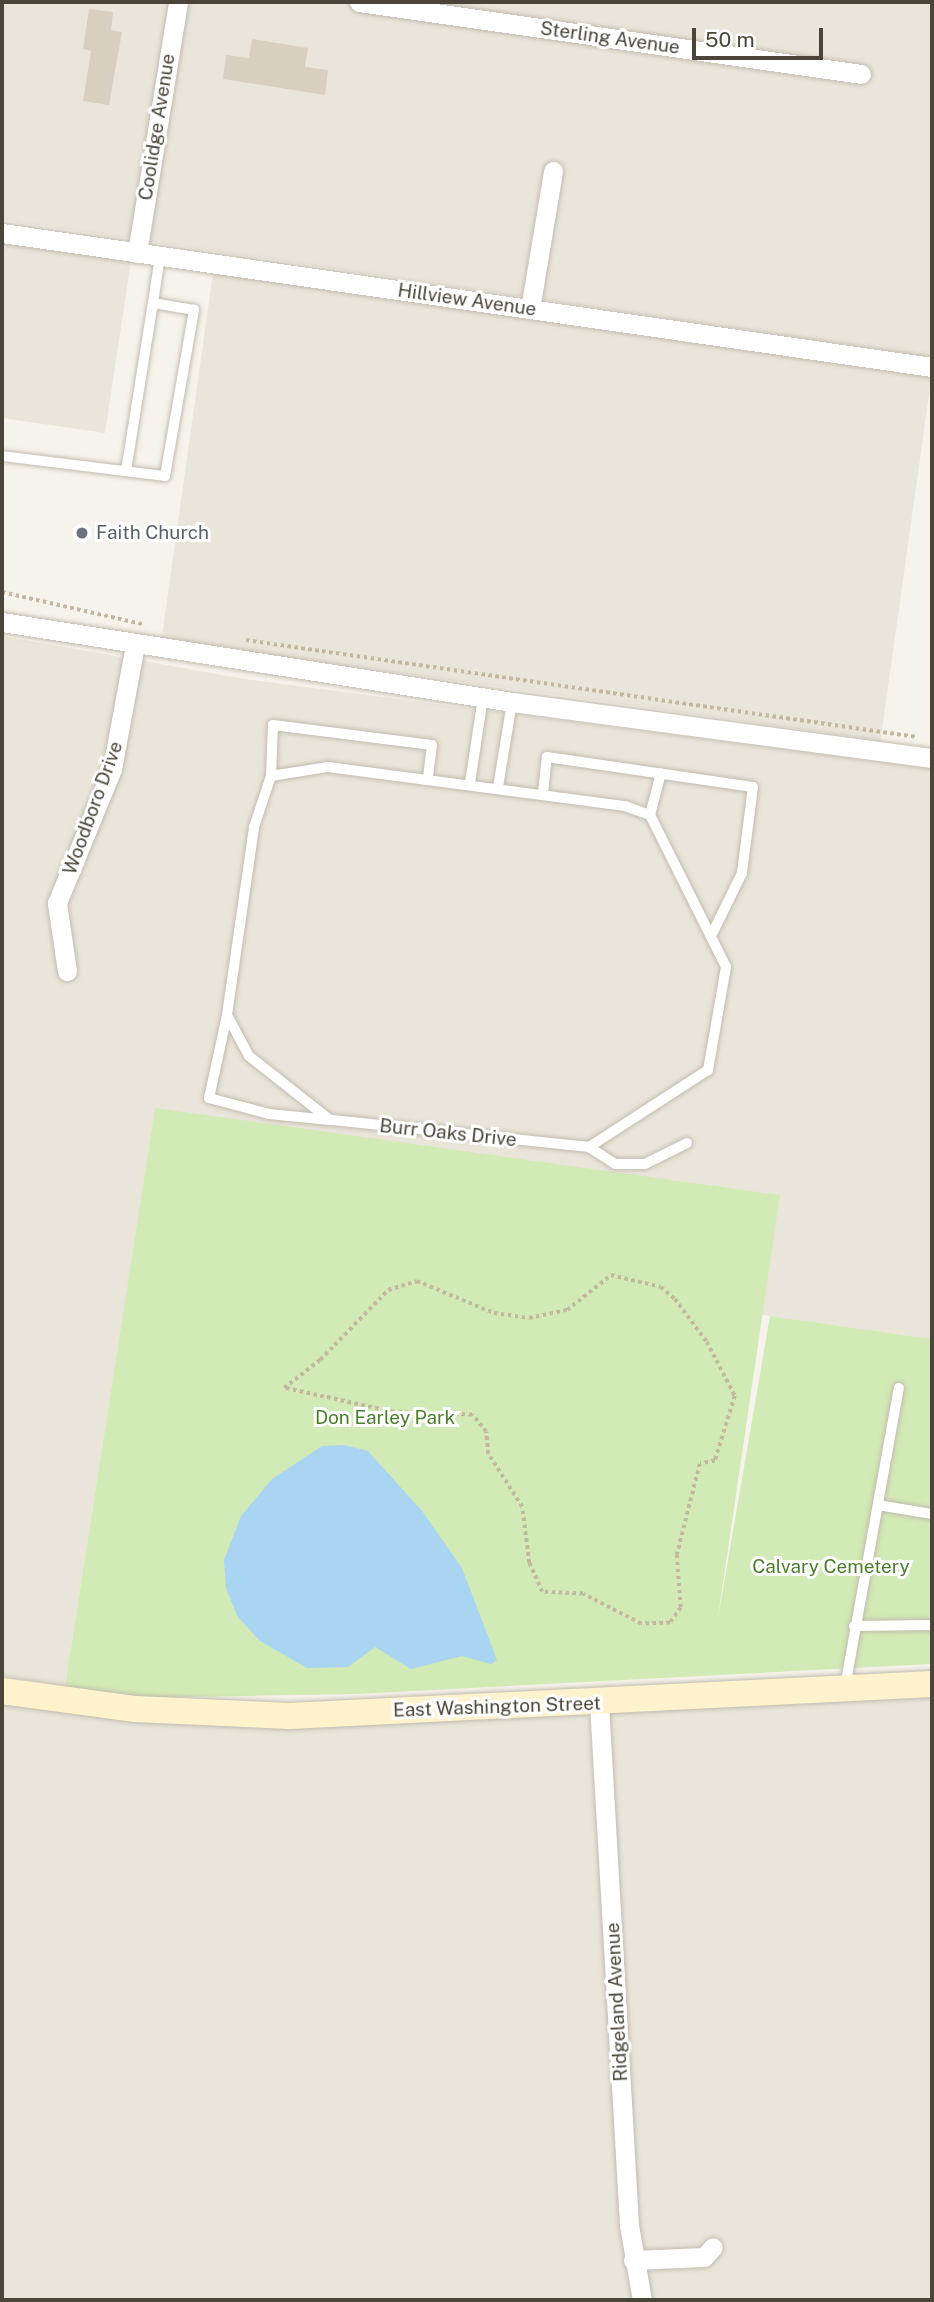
<!DOCTYPE html>
<style>
body{margin:0}
#map{position:relative;width:934px;height:2302px;overflow:hidden;background:#f6f3ec;font-family:"Public Sans",sans-serif}
div>[style]{position:absolute}
[style*='--x']{left:calc(var(--x)*1px);top:calc(var(--y)*1px);width:calc(var(--w)*1px);rotate:calc(var(--a)*1deg)}
.residential>*{inset:0;background:#eae5da;transform-origin:0 0}
.green>*{inset:0;background:#d2eab5}
.water>*{inset:0;background:#a9d4f2}
.building>*{inset:0;background:#d8cfc1}
.path>*{height:3.5px;margin-top:-1.75px;transform-origin:0;background:repeating-linear-gradient(90deg,#c4b79f 0 3.5px,transparent 0 7px)}
.roads{filter:drop-shadow(0 0 2px #c2bbae) drop-shadow(0 0 2px #c2bbae)}
.service>*{height:10px;margin:-5px;padding:0 5px;transform-origin:5px;border-radius:5px;background:#fff}
.minor>*{height:19px;margin:-9.5px;padding:0 9.5px;transform-origin:9.5px;border-radius:9.5px;background:#fff}
.secondary>*{height:26px;margin:-13px;padding:0 13px;transform-origin:13px;border-radius:13px;background:#fff3cd}
.dots>*{width:19px;height:19px;translate:-50% -50%;box-sizing:border-box;border:4px solid #fff;border-radius:50%}
span{translate:-50% -50%;white-space:nowrap;text-align:center;line-height:1.15;-webkit-text-stroke:6px #fff;paint-order:stroke}
.street-label{font-size:19px;color:#4b4439}
.worship-label{font-size:19px;color:#5b616d}
.left{translate:0 -50%;text-align:left}
.park-label{font-size:19px;color:#4a7f2a}
.frame{position:absolute;inset:0;border:4px solid #4b4439;pointer-events:none}
.scale{position:absolute;left:692px;top:28px;width:131px;height:32px;box-sizing:border-box;border:4px solid #4b4439;border-top:0;padding-left:9px;font-size:21px;line-height:24px;white-space:nowrap;color:#4b4439;-webkit-text-stroke:5px #fff;paint-order:stroke}
</style>
<div id="map">
<div class="residential">
<div style="clip-path:polygon(2px 2px,932px 2px,932px 357px,2px 220px)"></div>
<div style="clip-path:polygon(2px 242px,131px 261px,105px 433px,2px 418px)"></div>
<div style="left:213px;top:273px;width:726px;height:370px;rotate:8deg"></div>
<div style="clip-path:polygon(2px 636px,245px 679px,932px 769px,932px 1339px,762px 1315px,779px 1195px,155px 1109px,65px 1686px,2px 1676px)"></div>
<div style="clip-path:polygon(932px 1694px,932px 2300px,650px 2300px,643px 2282px,606px 1710px)"></div>
<div style="clip-path:polygon(2px 1704px,262px 1728px,589px 1715px,627px 2279px,634px 2300px,2px 2300px)"></div>
</div>
<div class="green">
<div style="clip-path:polygon(155px 1108px,780px 1195px,717px 1624px,770px 1316px,932px 1339px,932px 1664px,356px 1694px,63px 1699px)"></div>
</div>
<div class="water">
<div style="clip-path:polygon(344px 1445px,368px 1451px,422px 1511px,462px 1568px,497px 1660px,491px 1664px,462px 1656px,411px 1669px,375px 1647px,348px 1667px,307px 1668px,260px 1641px,237px 1616px,226px 1588px,224px 1560px,241px 1516px,272px 1479px,322px 1446px)"></div>
</div>
<div class="building">
<div style="clip-path:polygon(89px 9px,113px 12px,111px 30px,122px 32px,109px 105px,83px 101px,91px 51px,83px 49px)"></div>
<div style="clip-path:polygon(252px 39px,308px 48px,305px 67px,328px 70px,325px 95px,223px 79px,226px 55px,249px 58px)"></div>
</div>
<div class="path">
<div style="--x:2;--y:592;--w:144;--a:12.9"></div>
<div style="--x:246;--y:640;--w:678;--a:8.23"></div>
<div style="--x:611;--y:1275;--w:51;--a:13.5"></div>
<div style="--x:661;--y:1287;--w:18;--a:41"></div>
<div style="--x:675;--y:1299;--w:54;--a:53.3"></div>
<div style="--x:707;--y:1342;--w:61;--a:62.6"></div>
<div style="--x:735;--y:1396;--w:68;--a:107.1"></div>
<div style="--x:715;--y:1461;--w:15;--a:169"></div>
<div style="--x:700;--y:1464;--w:94;--a:104.2"></div>
<div style="--x:677;--y:1555;--w:53;--a:85.7"></div>
<div style="--x:681;--y:1608;--w:19;--a:126"></div>
<div style="--x:670;--y:1623;--w:29;--a:178"></div>
<div style="--x:641;--y:1624;--w:65;--a:-152.7"></div>
<div style="--x:583;--y:1594;--w:41;--a:-177.2"></div>
<div style="--x:542;--y:1592;--w:32;--a:-114"></div>
<div style="--x:529;--y:1563;--w:56;--a:-97.1"></div>
<div style="--x:522;--y:1507;--w:63;--a:-122.7"></div>
<div style="--x:488;--y:1454;--w:22;--a:-95"></div>
<div style="--x:486;--y:1432;--w:22;--a:-129"></div>
<div style="--x:472;--y:1415;--w:80;--a:-177.9"></div>
<div style="--x:392;--y:1412;--w:111;--a:-167.5"></div>
<div style="--x:284;--y:1388;--w:46;--a:-37.9"></div>
<div style="--x:320;--y:1360;--w:98;--a:-45.8"></div>
<div style="--x:388;--y:1290;--w:30;--a:-17"></div>
<div style="--x:417;--y:1281;--w:83;--a:22.6"></div>
<div style="--x:494;--y:1313;--w:35;--a:8"></div>
<div style="--x:529;--y:1318;--w:39;--a:-12"></div>
<div style="--x:567;--y:1310;--w:56;--a:-38.5"></div>
</div>
<div class="roads">
<div class="service">
<div style="--x:2;--y:456;--w:164;--a:7"></div>
<div style="--x:165;--y:476;--w:169;--a:-80.1"></div>
<div style="--x:194;--y:310;--w:42;--a:-170.3"></div>
<div style="--x:153;--y:303;--w:48;--a:-81.5"></div>
<div style="--x:126;--y:471;--w:170;--a:-80.9"></div>
<div style="--x:328;--y:767;--w:300;--a:7.5"></div>
<div style="--x:625;--y:806;--w:27;--a:20"></div>
<div style="--x:650;--y:815;--w:170;--a:63.4"></div>
<div style="--x:726;--y:967;--w:105;--a:99.9"></div>
<div style="--x:708;--y:1070;--w:142;--a:147.1"></div>
<div style="--x:589;--y:1147;--w:260;--a:-174"></div>
<div style="--x:330;--y:1120;--w:103;--a:-141.7"></div>
<div style="--x:249;--y:1056;--w:47;--a:-118.2"></div>
<div style="--x:227;--y:1015;--w:190;--a:-81.8"></div>
<div style="--x:254;--y:827;--w:54;--a:-71.6"></div>
<div style="--x:271;--y:776;--w:58;--a:-9"></div>
<div style="--x:271;--y:776;--w:51;--a:-87.8"></div>
<div style="--x:273;--y:725;--w:160;--a:7.2"></div>
<div style="--x:432;--y:745;--w:33;--a:97"></div>
<div style="--x:470;--y:783;--w:87;--a:-81.4"></div>
<div style="--x:498;--y:787;--w:86;--a:-80.6"></div>
<div style="--x:543;--y:793;--w:36;--a:-84"></div>
<div style="--x:547;--y:757;--w:208;--a:8.3"></div>
<div style="--x:753;--y:787;--w:87;--a:97.3"></div>
<div style="--x:742;--y:873;--w:66;--a:116.2"></div>
<div style="--x:650;--y:815;--w:43;--a:-75.3"></div>
<div style="--x:227;--y:1015;--w:85;--a:102.2"></div>
<div style="--x:209;--y:1098;--w:62;--a:14.9"></div>
<div style="--x:269;--y:1114;--w:61;--a:5.6"></div>
<div style="--x:589;--y:1147;--w:31;--a:33"></div>
<div style="--x:615;--y:1164;--w:30;--a:0"></div>
<div style="--x:645;--y:1164;--w:47;--a:-26.6"></div>
<div style="--x:878;--y:1505;--w:55;--a:9.5"></div>
<div style="--x:854;--y:1626;--w:78;--a:-0.7"></div>
<div style="--x:845;--y:1687;--w:304;--a:-79.8"></div>
</div>
<div class="minor">
<div style="--x:359;--y:2;--w:507;--a:8.16"></div>
<div style="--x:2;--y:233;--w:940;--a:8.2"></div>
<div style="--x:137;--y:253;--w:254;--a:-80.7"></div>
<div style="--x:530;--y:309;--w:140;--a:-80.5"></div>
<div style="--x:2;--y:622;--w:516;--a:8.91"></div>
<div style="--x:512;--y:702;--w:424;--a:7.6"></div>
<div style="--x:67;--y:971;--w:69;--a:-98.4"></div>
<div style="--x:57;--y:903;--w:145;--a:-67.7"></div>
<div style="--x:112;--y:769;--w:126;--a:-79.5"></div>
<div style="--x:599;--y:1703;--w:523;--a:86.71"></div>
<div style="--x:629;--y:2225;--w:76;--a:80.2"></div>
<div style="--x:633;--y:2260;--w:71;--a:-2.4"></div>
<div style="--x:704;--y:2257;--w:13;--a:-48"></div>
</div>
<div class="secondary">
<div style="--x:2;--y:1691;--w:135;--a:7.7"></div>
<div style="--x:136;--y:1709;--w:154;--a:2.6"></div>
<div style="--x:290;--y:1716;--w:643;--a:-2.85"></div>
</div>
</div>
<div class="dots">
<div style="left:82px;top:533px;background:#6b7280"></div>
</div>
<div class="street-label">
<span style="left:610px;top:38px;rotate:8deg">Sterling Avenue</span>
<span style="left:157px;top:127px;rotate:-81deg">Coolidge Avenue</span>
<span style="left:467px;top:300px;rotate:8deg">Hillview Avenue</span>
<span style="left:93px;top:808px;rotate:-70deg">Woodboro Drive</span>
<span style="left:448px;top:1133px;rotate:6deg">Burr Oaks Drive</span>
<span style="left:497px;top:1707px;rotate:-2deg">East Washington Street</span>
<span style="left:617px;top:2002px;rotate:-93deg">Ridgeland Avenue</span>
</div>
<div class="worship-label">
<span class="left" style="left:96px;top:533px">Faith Church</span>
</div>
<div class="park-label">
<span style="left:385px;top:1418px">Don Earley Park</span>
<span style="left:831px;top:1567px">Calvary Cemetery</span>
</div>
<div class="frame"></div>
<div class="scale">50 m</div>
</div>
